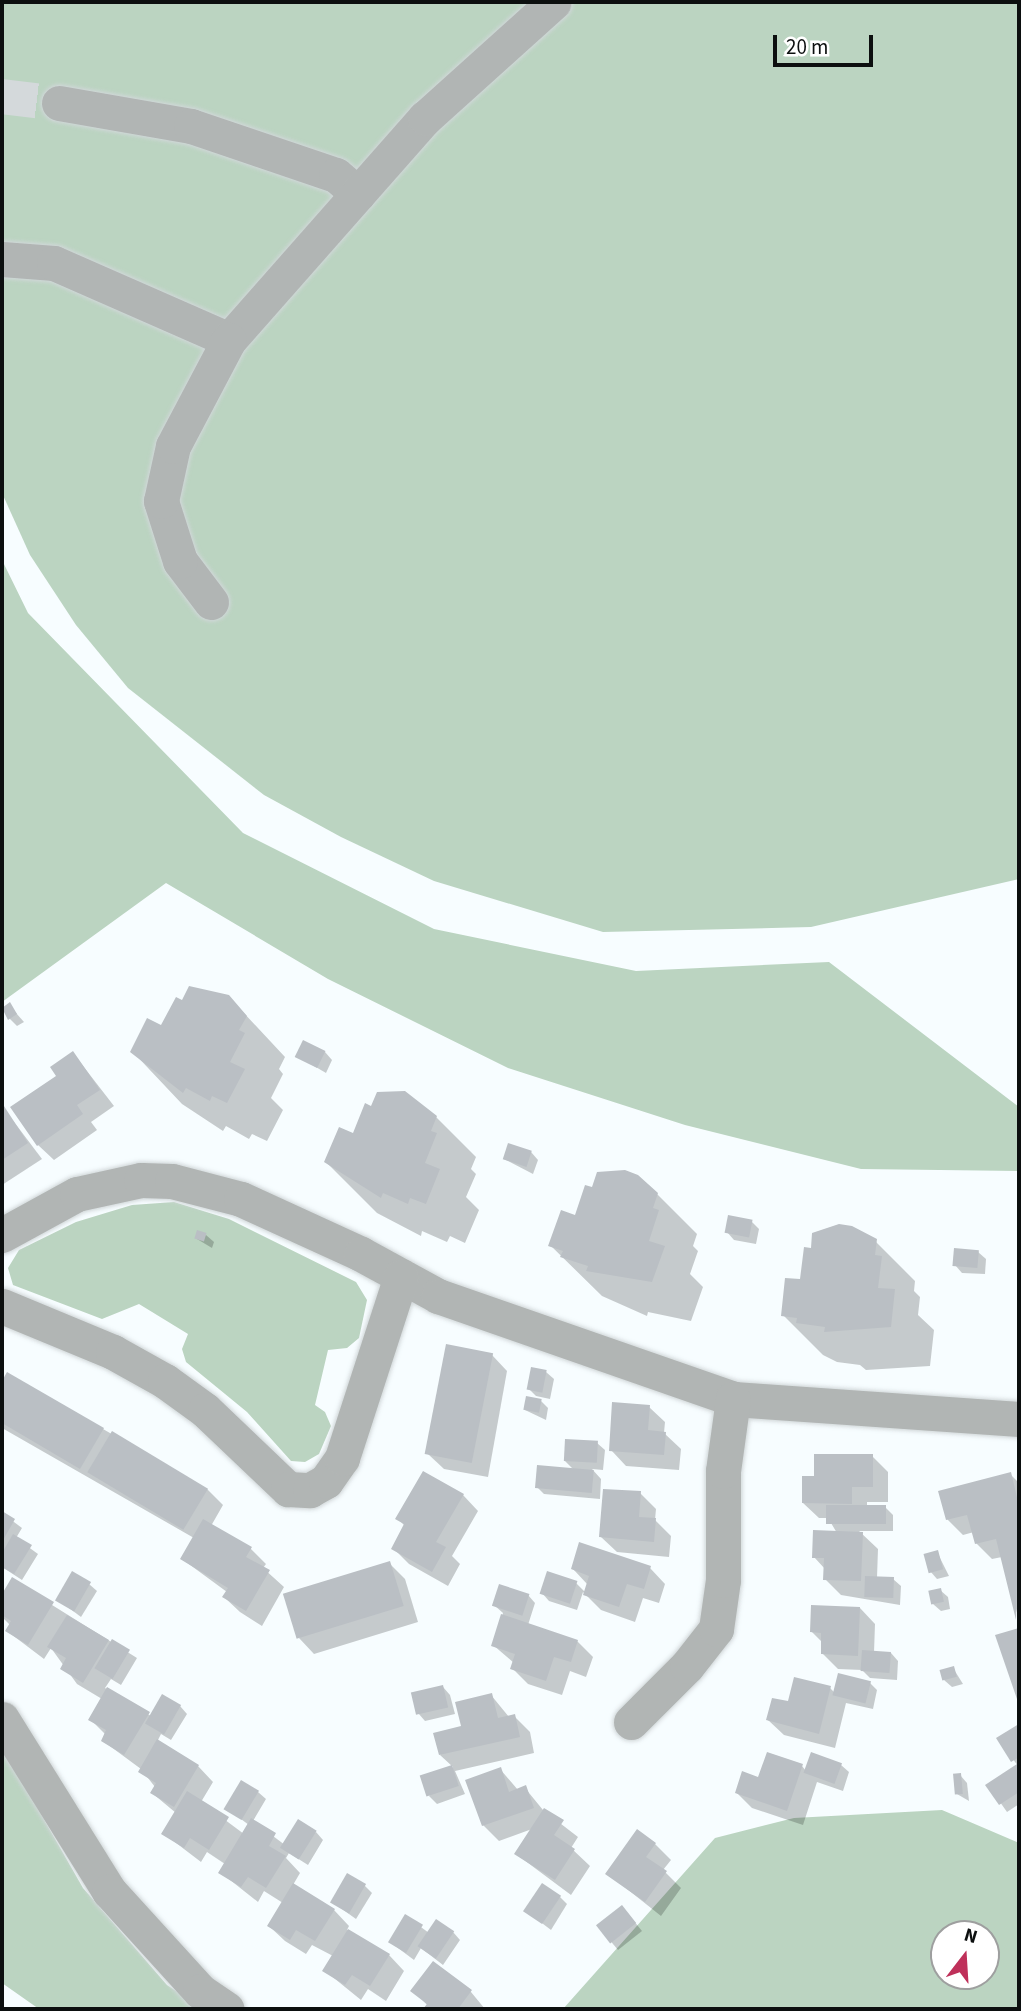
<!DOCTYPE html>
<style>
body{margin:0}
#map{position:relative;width:1021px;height:2011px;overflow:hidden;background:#f7fdff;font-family:"Source Sans 3",sans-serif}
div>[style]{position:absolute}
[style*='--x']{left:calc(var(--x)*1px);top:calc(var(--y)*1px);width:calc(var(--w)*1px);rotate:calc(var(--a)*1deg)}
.green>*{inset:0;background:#bbd4c1}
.shadow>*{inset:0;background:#0003}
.building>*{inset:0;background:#babfc4;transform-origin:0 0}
.minor-tunnel>*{height:35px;margin-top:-17.5px;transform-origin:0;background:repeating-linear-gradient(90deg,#d4d9db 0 35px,transparent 0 53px)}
.roads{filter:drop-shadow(0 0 2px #d1d7d9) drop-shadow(0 0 2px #d1d7d9)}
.minor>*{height:35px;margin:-17.5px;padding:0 17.5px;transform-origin:17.5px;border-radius:17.5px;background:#b1b5b4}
span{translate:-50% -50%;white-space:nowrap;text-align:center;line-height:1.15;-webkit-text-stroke:5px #fff;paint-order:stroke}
.frame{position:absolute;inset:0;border:4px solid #0c0f0f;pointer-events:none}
.north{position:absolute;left:930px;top:1920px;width:70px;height:70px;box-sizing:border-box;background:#fff;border:2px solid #9e9f9f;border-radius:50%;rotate:17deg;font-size:19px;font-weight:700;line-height:28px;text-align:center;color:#0c0f0f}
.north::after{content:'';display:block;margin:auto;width:24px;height:32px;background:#bf305a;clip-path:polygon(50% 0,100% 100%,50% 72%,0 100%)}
.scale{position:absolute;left:773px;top:35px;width:100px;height:32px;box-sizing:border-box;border:4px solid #0c0f0f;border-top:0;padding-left:9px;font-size:21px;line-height:24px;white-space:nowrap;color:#0c0f0f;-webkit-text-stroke:5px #fff;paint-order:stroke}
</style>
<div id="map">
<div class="green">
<div style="clip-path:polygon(2px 2px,1019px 2px,1019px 879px,811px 927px,603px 932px,434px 881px,341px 837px,264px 795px,128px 688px,76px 625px,30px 555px,2px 493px)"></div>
<div style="clip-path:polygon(2px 560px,28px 613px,243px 833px,434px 929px,636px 971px,829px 962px,1019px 1107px,1019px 1171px,861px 1169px,685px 1125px,508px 1068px,328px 979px,166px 883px,2px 1002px)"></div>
<div style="clip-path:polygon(174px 1202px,229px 1219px,356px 1282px,367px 1300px,359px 1338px,347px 1348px,328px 1350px,315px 1405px,325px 1412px,331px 1426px,319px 1454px,305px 1462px,291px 1461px,247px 1412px,186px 1362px,182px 1349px,188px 1334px,139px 1304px,102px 1319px,13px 1285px,8px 1268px,19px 1250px,76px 1222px,132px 1205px)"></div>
<div style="clip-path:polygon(2px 1746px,83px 1888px,167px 1985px,203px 2009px,39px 2009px,2px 1983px)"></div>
<div style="clip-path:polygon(evenodd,942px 1810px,1019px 1843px,1019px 2009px,563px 2009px,715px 1838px,794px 1818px,942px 1810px,986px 1934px,986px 1976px,944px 1976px,944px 1934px,986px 1934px)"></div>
</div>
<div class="shadow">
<div style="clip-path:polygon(228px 996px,285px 1057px,279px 1069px,283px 1074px,271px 1098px,283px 1110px,267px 1141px,252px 1134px,249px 1139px,226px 1126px,223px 1131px,182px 1104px,132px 1051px,162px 1028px,183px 1002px)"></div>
<div style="clip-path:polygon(9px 1005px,24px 1022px,17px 1026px,10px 1019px)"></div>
<div style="clip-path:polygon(325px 1052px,332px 1060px,326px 1073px,297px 1056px)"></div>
<div style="clip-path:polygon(73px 1053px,114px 1106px,91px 1122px,97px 1130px,54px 1160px,38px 1145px,58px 1076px)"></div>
<div style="clip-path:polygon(2px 1106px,42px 1159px,2px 1185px)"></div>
<div style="clip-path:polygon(436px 1117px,476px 1157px,471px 1169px,476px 1174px,466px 1197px,479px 1210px,465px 1243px,450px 1236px,447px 1242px,422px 1231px,421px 1236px,377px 1213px,326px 1162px,354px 1135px)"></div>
<div style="clip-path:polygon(531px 1152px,538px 1160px,533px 1174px,504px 1159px)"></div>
<div style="clip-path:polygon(657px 1194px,697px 1234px,693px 1246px,698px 1251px,690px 1274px,703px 1287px,691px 1321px,648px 1312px,647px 1316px,602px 1296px,550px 1245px,576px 1217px)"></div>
<div style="clip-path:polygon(752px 1222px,759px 1229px,756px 1244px,734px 1240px,727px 1232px)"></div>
<div style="clip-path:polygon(206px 1235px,214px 1242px,212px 1248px,197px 1239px)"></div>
<div style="clip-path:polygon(875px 1241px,915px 1281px,914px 1291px,920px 1297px,918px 1315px,934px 1330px,930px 1366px,866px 1370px,860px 1365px,837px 1362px,823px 1355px,783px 1315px,802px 1281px)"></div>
<div style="clip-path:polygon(978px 1252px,986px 1259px,985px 1274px,962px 1273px,955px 1265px)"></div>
<div style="clip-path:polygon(492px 1355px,507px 1371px,488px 1477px,444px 1469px,428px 1454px)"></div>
<div style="clip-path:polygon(546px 1372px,554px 1379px,550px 1399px,536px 1396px,528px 1388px)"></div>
<div style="clip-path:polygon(2px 1383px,103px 1429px,207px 1489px,223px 1505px,211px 1526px,250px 1548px,266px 1564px,263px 1568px,284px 1587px,262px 1626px,240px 1612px,224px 1597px,227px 1592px,182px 1559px,194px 1538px,2px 1428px)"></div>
<div style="clip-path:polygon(541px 1401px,548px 1408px,546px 1420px,525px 1410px)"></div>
<div style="clip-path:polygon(649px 1407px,665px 1422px,664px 1433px,681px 1449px,679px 1470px,626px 1466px,611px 1450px)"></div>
<div style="clip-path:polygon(597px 1443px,605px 1450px,603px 1470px,592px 1469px,601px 1479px,600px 1499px,544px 1494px,537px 1487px,574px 1470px,565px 1461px)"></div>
<div style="clip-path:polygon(872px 1456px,888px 1472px,888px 1502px,867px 1502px,867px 1507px,885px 1507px,893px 1515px,893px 1531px,859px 1531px,878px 1549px,877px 1578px,893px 1579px,901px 1586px,900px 1605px,841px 1595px,825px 1579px,825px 1569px,814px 1557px,837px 1533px,828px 1518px,819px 1518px,803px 1503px,816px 1478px)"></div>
<div style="clip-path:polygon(1010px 1474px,1019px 1483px,1019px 1620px,1002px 1557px,992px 1559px,976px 1543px,974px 1532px,963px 1535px,947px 1519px)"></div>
<div style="clip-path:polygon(640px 1493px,656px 1509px,655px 1520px,671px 1536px,669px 1557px,617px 1552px,601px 1537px)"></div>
<div style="clip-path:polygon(463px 1495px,478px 1511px,452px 1556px,460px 1564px,448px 1586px,409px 1564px,393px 1548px,405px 1526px,397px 1518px)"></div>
<div style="clip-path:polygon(2px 1513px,22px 1528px,16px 1538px,38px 1554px,22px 1580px,2px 1567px)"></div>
<div style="clip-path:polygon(937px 1552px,949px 1576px,937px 1579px,930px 1571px)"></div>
<div style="clip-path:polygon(389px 1563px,405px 1579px,418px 1622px,314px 1654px,299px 1638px)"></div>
<div style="clip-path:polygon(650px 1568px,665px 1584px,659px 1603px,643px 1598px,635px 1622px,601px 1610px,583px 1592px,577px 1610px,549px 1601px,542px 1593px,576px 1583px,586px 1593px,588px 1585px,573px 1569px)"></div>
<div style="clip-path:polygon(12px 1580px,137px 1658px,121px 1685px,111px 1679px,105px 1688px,151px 1716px,180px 1706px,187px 1714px,171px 1740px,161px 1734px,157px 1742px,198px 1766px,213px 1782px,201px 1802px,244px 1834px,249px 1825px,226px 1808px,258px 1792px,266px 1799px,253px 1821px,285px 1845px,316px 1832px,323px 1840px,308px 1865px,289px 1853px,286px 1858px,300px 1873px,293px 1885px,334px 1910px,349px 1926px,347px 1930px,389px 1955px,404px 1971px,386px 2001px,368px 1989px,361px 2000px,324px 1970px,333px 1956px,312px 1945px,306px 1954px,285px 1941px,269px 1926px,283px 1903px,264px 1891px,258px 1902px,220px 1872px,225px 1864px,207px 1852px,201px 1862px,163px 1833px,176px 1813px,152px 1793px,155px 1787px,141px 1769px,103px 1741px,106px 1735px,90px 1719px,102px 1699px,77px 1684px,51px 1648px,44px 1659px,7px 1631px,10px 1625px,2px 1617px,2px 1597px)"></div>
<div style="clip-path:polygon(89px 1584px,97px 1591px,81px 1617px,57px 1599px)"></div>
<div style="clip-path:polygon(940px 1590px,948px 1597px,950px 1609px,941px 1611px,933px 1604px)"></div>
<div style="clip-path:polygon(528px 1595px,535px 1603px,528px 1625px,577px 1641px,593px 1657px,586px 1677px,570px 1671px,562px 1695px,528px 1684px,512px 1668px,514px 1663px,493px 1645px,503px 1613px,494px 1605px)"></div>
<div style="clip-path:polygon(860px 1608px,875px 1624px,874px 1653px,891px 1653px,898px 1661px,897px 1680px,870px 1678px,862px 1670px,838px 1669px,822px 1653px,823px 1643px,811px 1631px)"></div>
<div style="clip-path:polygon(953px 1668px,963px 1684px,952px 1687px,944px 1680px)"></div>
<div style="clip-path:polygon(870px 1683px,877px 1690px,873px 1709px,846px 1703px,835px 1748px,784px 1735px,768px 1720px,790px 1704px,830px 1688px,835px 1693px)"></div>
<div style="clip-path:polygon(443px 1687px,450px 1695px,455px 1714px,425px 1721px,418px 1713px)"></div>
<div style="clip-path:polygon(491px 1695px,509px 1717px,514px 1716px,530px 1732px,534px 1753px,455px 1771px,465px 1794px,437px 1804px,429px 1796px,453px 1767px,440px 1755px)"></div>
<div style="clip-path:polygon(1019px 1726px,1019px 1804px,1007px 1812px,988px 1785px,1018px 1766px,998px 1739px)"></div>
<div style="clip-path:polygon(841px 1765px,849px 1772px,843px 1791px,817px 1782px,803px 1825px,752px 1808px,737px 1793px,760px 1779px,802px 1766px,806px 1771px)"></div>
<div style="clip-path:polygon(500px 1769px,518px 1790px,525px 1788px,543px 1810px,578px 1837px,571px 1848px,590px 1866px,571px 1895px,516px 1854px,532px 1829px,499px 1841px,483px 1825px)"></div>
<div style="clip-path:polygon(960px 1775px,967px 1783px,969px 1801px,957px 1794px)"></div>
<div style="clip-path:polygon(655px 1844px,671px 1860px,663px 1870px,681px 1888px,661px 1916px,607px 1873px)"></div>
<div style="clip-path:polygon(364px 1885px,372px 1893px,356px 1919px,332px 1902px)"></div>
<div style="clip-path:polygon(560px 1897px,567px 1904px,551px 1930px,526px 1911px)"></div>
<div style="clip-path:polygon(629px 1915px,642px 1931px,618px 1950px,598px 1926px)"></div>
<div style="clip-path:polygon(406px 1916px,429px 1933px,453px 1932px,460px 1940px,443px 1965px,421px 1948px,414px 1960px,390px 1942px)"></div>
<div style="clip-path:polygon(434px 1963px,471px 1992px,485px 2009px,425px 2009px,428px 2006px,413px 1990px)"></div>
</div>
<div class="building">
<div style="clip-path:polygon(189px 986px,229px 995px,247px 1016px,239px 1030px,245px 1033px,230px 1062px,245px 1069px,227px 1103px,212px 1096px,210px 1101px,186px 1088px,183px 1093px,130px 1052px,147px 1018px,161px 1025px,176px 997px,182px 1000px)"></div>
<div style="clip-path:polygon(10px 1002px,17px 1014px,8px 1020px,2px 1008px)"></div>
<div style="left:303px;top:1040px;width:25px;height:19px;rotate:26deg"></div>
<div style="clip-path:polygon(73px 1051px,100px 1090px,77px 1105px,83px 1114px,37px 1146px,10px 1107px,56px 1076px,50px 1067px)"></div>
<div style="clip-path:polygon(405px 1091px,437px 1116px,431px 1131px,437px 1133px,425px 1163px,440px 1169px,426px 1204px,410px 1198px,408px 1204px,383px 1193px,381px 1198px,324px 1162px,339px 1127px,353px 1133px,365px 1103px,371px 1106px,377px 1092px)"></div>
<div style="clip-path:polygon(2px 1103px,28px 1143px,2px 1160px)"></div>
<div style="left:508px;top:1143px;width:25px;height:17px;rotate:18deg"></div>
<div style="clip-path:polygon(625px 1170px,638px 1175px,658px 1193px,653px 1208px,659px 1210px,649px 1241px,665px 1246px,652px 1282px,586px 1271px,588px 1266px,560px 1257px,563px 1251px,548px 1246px,561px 1210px,575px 1215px,585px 1185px,592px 1187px,597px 1172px)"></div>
<div style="left:728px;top:1215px;width:25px;height:18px;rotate:11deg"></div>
<div style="clip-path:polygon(839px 1224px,852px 1226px,877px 1239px,875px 1255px,882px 1256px,878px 1288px,895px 1289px,891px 1327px,824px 1332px,825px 1327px,796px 1323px,797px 1318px,781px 1316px,785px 1278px,800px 1279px,804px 1247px,811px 1248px,812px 1233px)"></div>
<div style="left:197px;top:1230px;width:10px;height:9px;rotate:17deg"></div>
<div style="left:954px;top:1248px;width:25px;height:18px;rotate:5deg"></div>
<div style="left:446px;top:1344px;width:48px;height:112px;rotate:11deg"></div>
<div style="left:531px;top:1367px;width:16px;height:23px;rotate:11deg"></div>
<div style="clip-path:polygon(7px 1372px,104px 1428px,80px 1469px,2px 1423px,2px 1381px)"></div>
<div style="left:526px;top:1396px;width:16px;height:14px;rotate:11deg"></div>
<div style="clip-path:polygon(612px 1402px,650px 1405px,648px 1430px,666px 1432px,664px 1455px,609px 1451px)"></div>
<div style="left:112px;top:1431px;width:112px;height:48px;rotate:31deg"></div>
<div style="left:565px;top:1439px;width:33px;height:22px;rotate:3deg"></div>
<div style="clip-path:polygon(814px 1454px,873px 1454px,873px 1487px,852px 1487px,852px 1504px,802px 1503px,802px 1476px,814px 1476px)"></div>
<div style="left:537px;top:1465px;width:57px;height:23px;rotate:5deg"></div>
<div style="clip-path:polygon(423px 1471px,464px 1494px,436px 1542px,446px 1547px,432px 1572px,391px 1549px,404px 1524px,395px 1519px)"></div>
<div style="clip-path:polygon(1011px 1472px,1019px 1506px,1016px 1620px,996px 1539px,975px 1544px,967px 1515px,946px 1520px,938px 1491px)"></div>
<div style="clip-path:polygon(603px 1489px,641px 1491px,639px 1517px,656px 1518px,654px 1542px,599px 1537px)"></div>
<div style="left:826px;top:1505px;width:60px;height:19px"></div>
<div style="clip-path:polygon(2px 1511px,15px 1519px,2px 1542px)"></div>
<div style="clip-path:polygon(203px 1519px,252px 1547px,246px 1557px,270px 1570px,246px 1611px,222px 1597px,228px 1588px,180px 1559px)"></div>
<div style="clip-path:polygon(813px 1530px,863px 1532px,861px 1581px,823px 1580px,824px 1558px,812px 1558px)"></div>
<div style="clip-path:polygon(13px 1534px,32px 1545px,14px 1574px,2px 1567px,2px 1553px)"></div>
<div style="clip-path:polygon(579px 1542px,651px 1566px,644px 1589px,627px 1584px,619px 1607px,583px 1595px,589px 1576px,571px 1569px)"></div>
<div style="left:938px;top:1550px;width:20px;height:15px;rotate:75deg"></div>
<div style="left:390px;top:1561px;width:47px;height:112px;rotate:73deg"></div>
<div style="left:72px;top:1571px;width:22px;height:34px;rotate:30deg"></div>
<div style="left:547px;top:1571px;width:32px;height:24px;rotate:18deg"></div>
<div style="left:865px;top:1576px;width:29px;height:21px;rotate:2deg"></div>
<div style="clip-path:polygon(12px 1577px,54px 1602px,28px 1645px,5px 1631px,11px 1621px,2px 1615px,2px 1594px)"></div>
<div style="left:499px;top:1584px;width:32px;height:23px;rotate:18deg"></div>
<div style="left:941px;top:1588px;width:14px;height:13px;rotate:78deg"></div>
<div style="clip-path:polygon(811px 1605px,860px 1607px,858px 1656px,821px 1654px,821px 1633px,810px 1632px)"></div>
<div style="clip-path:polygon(501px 1614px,578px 1640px,571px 1662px,554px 1657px,546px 1681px,510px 1669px,515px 1654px,491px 1646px)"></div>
<div style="clip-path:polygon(67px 1615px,109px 1640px,83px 1683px,60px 1669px,66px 1658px,47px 1647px)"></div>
<div style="clip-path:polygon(1019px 1628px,1019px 1705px,995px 1635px)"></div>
<div style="left:112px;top:1639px;width:21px;height:34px;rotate:31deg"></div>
<div style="left:862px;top:1650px;width:29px;height:21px;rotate:4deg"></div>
<div style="left:954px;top:1666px;width:11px;height:15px;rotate:75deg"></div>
<div style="left:838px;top:1673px;width:34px;height:23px;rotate:14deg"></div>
<div style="clip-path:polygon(794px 1677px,831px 1686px,819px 1734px,766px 1720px,772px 1698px,788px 1701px)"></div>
<div style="left:443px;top:1685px;width:23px;height:33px;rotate:77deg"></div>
<div style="clip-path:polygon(107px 1687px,150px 1712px,124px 1755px,101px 1741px,106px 1730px,88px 1720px)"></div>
<div style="clip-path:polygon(492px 1693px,498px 1718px,515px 1714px,520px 1737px,439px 1755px,433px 1733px,461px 1726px,455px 1702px)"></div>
<div style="left:162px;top:1694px;width:22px;height:34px;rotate:30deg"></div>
<div style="clip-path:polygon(1019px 1724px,1019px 1757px,1011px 1762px,996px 1738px)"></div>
<div style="clip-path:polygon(157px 1739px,199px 1765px,174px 1807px,150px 1793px,156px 1783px,138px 1772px)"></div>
<div style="clip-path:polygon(767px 1752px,803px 1764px,787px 1811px,735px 1793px,742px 1771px,758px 1777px)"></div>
<div style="left:811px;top:1752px;width:33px;height:22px;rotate:20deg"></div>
<div style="clip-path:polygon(1017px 1764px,1019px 1792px,999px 1805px,985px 1785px)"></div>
<div style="left:452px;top:1765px;width:22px;height:34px;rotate:72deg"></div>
<div style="clip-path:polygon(501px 1767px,509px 1792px,526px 1785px,534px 1808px,482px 1826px,465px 1780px)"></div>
<div style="left:961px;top:1773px;width:21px;height:8px;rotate:85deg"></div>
<div style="left:241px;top:1780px;width:21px;height:34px;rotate:31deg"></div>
<div style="clip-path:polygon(187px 1791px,229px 1817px,209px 1850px,190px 1838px,184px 1848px,161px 1834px)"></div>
<div style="clip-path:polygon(544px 1808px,564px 1820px,554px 1835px,575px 1849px,555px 1880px,514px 1854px)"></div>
<div style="clip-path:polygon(251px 1818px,276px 1833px,269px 1846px,286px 1856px,266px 1888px,248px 1877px,241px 1887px,218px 1873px)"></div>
<div style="left:298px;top:1819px;width:22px;height:34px;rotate:32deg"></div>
<div style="clip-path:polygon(637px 1829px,656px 1843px,646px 1857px,667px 1871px,645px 1902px,605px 1874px)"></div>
<div style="left:347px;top:1873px;width:22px;height:34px;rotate:30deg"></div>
<div style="clip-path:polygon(293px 1883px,335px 1909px,315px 1941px,296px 1930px,290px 1940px,267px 1926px)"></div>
<div style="left:542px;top:1883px;width:23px;height:34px;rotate:34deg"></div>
<div style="left:622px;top:1905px;width:23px;height:33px;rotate:52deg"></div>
<div style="left:405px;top:1914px;width:21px;height:33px;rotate:31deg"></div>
<div style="left:436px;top:1919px;width:22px;height:33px;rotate:34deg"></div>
<div style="clip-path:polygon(348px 1929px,390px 1954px,370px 1986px,352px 1975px,345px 1985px,322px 1971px)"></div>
<div style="clip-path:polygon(433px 1961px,472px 1990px,458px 2009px,423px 2009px,427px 2004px,410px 1991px)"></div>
</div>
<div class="minor-tunnel">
<div style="--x:2;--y:96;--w:57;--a:7"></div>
</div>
<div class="roads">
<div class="minor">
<div style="--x:59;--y:103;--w:134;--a:9.9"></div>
<div style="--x:191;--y:126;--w:153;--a:18.7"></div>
<div style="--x:336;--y:175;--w:29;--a:41"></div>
<div style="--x:2;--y:259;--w:52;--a:4.4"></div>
<div style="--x:54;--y:263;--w:191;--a:23.7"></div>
<div style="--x:229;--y:340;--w:296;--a:-48.6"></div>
<div style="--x:425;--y:118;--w:173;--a:-42"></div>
<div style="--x:211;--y:602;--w:51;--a:-127.1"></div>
<div style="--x:180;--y:561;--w:63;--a:-107.6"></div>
<div style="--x:161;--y:501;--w:56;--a:-77.7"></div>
<div style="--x:173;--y:446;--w:120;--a:-62.2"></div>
<div style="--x:2;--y:1235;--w:85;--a:-28.7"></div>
<div style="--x:77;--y:1194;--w:66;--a:-12.3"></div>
<div style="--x:141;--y:1180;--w:31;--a:2"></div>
<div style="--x:172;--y:1181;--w:71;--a:14.6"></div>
<div style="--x:241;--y:1199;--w:132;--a:24.6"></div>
<div style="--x:361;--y:1254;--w:88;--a:28.6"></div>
<div style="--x:438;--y:1296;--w:312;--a:19.2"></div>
<div style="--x:733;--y:1399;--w:287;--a:4"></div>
<div style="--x:2;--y:1306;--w:120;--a:22.5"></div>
<div style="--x:113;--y:1352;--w:60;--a:29.1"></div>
<div style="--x:165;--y:1381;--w:49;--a:35.9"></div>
<div style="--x:205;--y:1410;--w:115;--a:43.6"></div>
<div style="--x:288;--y:1489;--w:22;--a:3"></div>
<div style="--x:310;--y:1490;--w:18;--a:-29"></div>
<div style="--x:326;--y:1481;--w:28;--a:-55"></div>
<div style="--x:342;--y:1458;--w:191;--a:-72"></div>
<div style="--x:2;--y:1719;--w:203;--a:58.1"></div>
<div style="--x:109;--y:1891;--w:135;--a:47.7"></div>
<div style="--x:200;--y:1991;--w:32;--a:34"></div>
<div style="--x:631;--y:1722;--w:79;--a:-45"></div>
<div style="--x:687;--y:1666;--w:47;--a:-51.9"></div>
<div style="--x:716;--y:1629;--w:49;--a:-81.9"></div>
<div style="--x:723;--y:1580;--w:109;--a:-90"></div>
<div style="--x:723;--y:1471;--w:73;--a:-82.1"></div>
</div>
</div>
<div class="frame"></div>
<div class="north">N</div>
<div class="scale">20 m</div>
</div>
